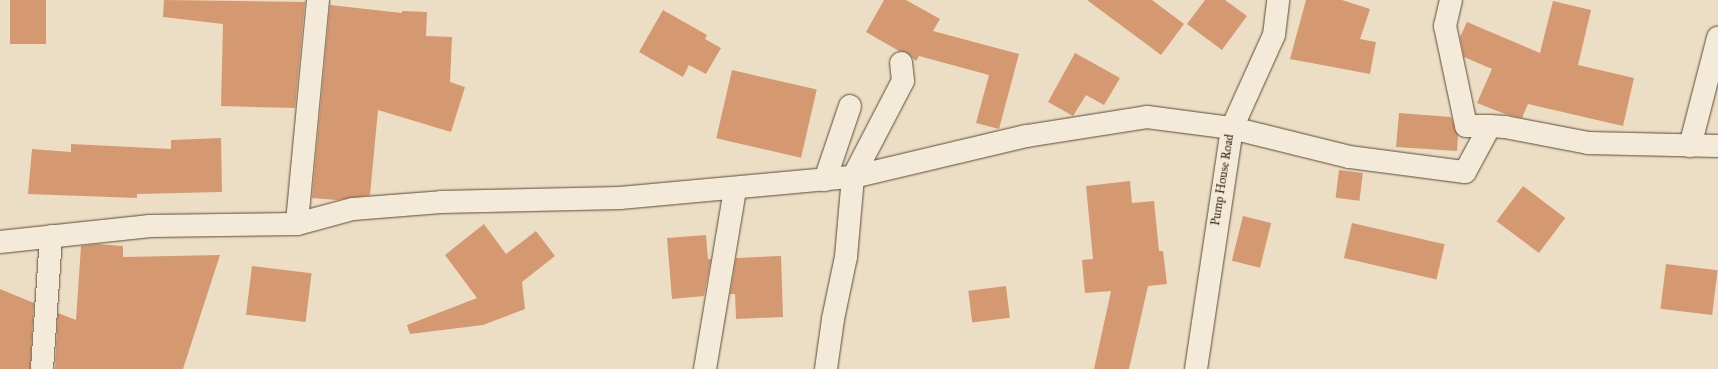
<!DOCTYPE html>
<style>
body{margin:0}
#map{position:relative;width:1718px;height:369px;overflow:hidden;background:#ecdec5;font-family:"IM FELL Great Primer",serif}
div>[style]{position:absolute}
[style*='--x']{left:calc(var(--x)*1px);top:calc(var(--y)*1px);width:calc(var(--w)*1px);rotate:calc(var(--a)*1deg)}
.building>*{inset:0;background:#d59971;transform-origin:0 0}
.roads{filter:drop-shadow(0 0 1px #5e4a35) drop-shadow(0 0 1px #5e4a35)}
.minor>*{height:22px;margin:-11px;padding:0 11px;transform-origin:11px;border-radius:11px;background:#f3ead9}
span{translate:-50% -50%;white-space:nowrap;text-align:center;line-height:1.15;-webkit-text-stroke:3.5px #f3ead9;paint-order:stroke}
.street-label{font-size:12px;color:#2e1805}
</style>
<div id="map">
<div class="building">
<div style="left:10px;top:0;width:36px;height:44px"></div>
<div style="clip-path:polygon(164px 0,305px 2px,295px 108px,221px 106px,223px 24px,163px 17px)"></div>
<div style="clip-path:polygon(884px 0,906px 0,940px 19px,933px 31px,1019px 54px,999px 129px,976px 123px,989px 75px,919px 56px,916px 61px,906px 52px,899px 51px,866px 32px)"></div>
<div style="clip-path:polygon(1087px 0,1152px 0,1184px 24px,1161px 55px)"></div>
<div style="clip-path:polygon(1205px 0,1225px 0,1247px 16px,1222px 50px,1187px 24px)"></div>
<div style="clip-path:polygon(1306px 0,1342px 0,1370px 9px,1360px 39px,1376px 42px,1370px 74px,1290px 59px)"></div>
<div style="clip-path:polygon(1553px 1px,1591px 10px,1578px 65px,1634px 78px,1623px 126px,1528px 104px,1522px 118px,1505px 114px,1477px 103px,1492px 69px,1464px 57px,1460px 37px,1467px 22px,1540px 53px)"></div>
<div style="clip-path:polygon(330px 5px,402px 13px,402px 11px,427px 12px,426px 36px,452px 37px,450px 82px,465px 87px,451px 132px,378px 110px,370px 195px,337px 200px,312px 198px)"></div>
<div style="clip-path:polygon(663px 10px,707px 35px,705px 39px,721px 48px,706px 74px,689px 65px,683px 77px,639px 52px)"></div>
<div style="clip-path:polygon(1075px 53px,1120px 78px,1104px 105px,1086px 95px,1073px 116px,1048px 102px)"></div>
<div style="left:732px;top:70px;width:87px;height:70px;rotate:13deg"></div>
<div style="clip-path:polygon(1399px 113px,1451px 117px,1458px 135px,1457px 151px,1396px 147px)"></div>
<div style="clip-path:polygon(221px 138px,222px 192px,137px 194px,137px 198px,28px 194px,32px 149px,71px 152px,71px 144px,171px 149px,171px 140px)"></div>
<div style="left:1339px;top:170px;width:24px;height:28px;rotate:7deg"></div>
<div style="clip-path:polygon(1130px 181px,1132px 203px,1154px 201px,1159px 251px,1163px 251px,1167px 284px,1148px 286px,1129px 369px,1094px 369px,1111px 291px,1085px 293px,1082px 260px,1093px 259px,1086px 186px)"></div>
<div style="left:1523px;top:186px;width:53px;height:44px;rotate:37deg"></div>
<div style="left:1243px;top:216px;width:29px;height:46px;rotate:14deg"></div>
<div style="left:1352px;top:223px;width:95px;height:36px;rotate:13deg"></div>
<div style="clip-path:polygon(484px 224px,506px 254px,536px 231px,555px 256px,522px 282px,525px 309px,483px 325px,410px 334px,407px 325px,477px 298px,445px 255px)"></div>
<div style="clip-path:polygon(706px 235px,708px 259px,711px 259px,704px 296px,672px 299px,667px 238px)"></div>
<div style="clip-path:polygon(97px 244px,123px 246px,123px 257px,220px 255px,183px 369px,55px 369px,58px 313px,76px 320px,81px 246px)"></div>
<div style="clip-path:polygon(781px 256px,783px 317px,736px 319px,735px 294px,730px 294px,736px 258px)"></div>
<div style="left:1666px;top:264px;width:52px;height:45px;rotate:7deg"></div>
<div style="left:252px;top:266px;width:60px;height:49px;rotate:7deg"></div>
<div style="left:1006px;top:286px;width:32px;height:38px;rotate:83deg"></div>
<div style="clip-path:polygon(0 289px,34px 303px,30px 369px,0 369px)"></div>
</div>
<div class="roads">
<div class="minor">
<div style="--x:318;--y:0;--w:225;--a:95.4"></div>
<div style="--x:297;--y:224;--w:58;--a:-15"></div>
<div style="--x:353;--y:209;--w:88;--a:-4.5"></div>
<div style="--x:441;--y:202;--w:179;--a:-1.3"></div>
<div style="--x:620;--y:198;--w:234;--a:-5.2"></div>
<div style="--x:853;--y:177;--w:179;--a:-13.3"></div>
<div style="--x:1027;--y:136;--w:121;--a:-9"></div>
<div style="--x:1147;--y:117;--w:86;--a:7.4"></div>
<div style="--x:1232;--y:128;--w:121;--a:13.9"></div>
<div style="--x:1349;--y:157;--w:117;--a:7.4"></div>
<div style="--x:1465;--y:172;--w:52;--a:-61.5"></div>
<div style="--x:1490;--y:126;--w:15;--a:4"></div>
<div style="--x:1505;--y:127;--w:85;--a:10.9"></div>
<div style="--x:1588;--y:143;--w:130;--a:1.3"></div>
<div style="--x:1451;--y:0;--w:27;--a:103"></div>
<div style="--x:1445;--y:26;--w:102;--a:78.1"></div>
<div style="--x:1466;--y:126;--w:24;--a:0"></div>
<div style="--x:1690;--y:146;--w:112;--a:-75.5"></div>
<div style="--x:825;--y:180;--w:78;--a:-71.3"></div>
<div style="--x:0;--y:242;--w:151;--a:-6.1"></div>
<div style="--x:150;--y:226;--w:147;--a:-0.8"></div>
<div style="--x:42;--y:369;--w:133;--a:-86.1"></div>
<div style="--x:705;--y:369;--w:182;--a:-80.5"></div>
<div style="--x:826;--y:369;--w:50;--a:-82"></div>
<div style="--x:833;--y:319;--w:63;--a:-78.2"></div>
<div style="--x:846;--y:257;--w:80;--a:-85"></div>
<div style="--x:853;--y:177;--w:108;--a:-62.5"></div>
<div style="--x:903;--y:81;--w:18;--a:-96"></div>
<div style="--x:1196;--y:369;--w:244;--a:-81.5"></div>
<div style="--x:1232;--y:128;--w:102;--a:-65.7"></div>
<div style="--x:1274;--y:35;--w:35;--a:-83"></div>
</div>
</div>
<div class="street-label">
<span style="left:1223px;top:180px;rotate:-81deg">Pump House Road</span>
</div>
</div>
